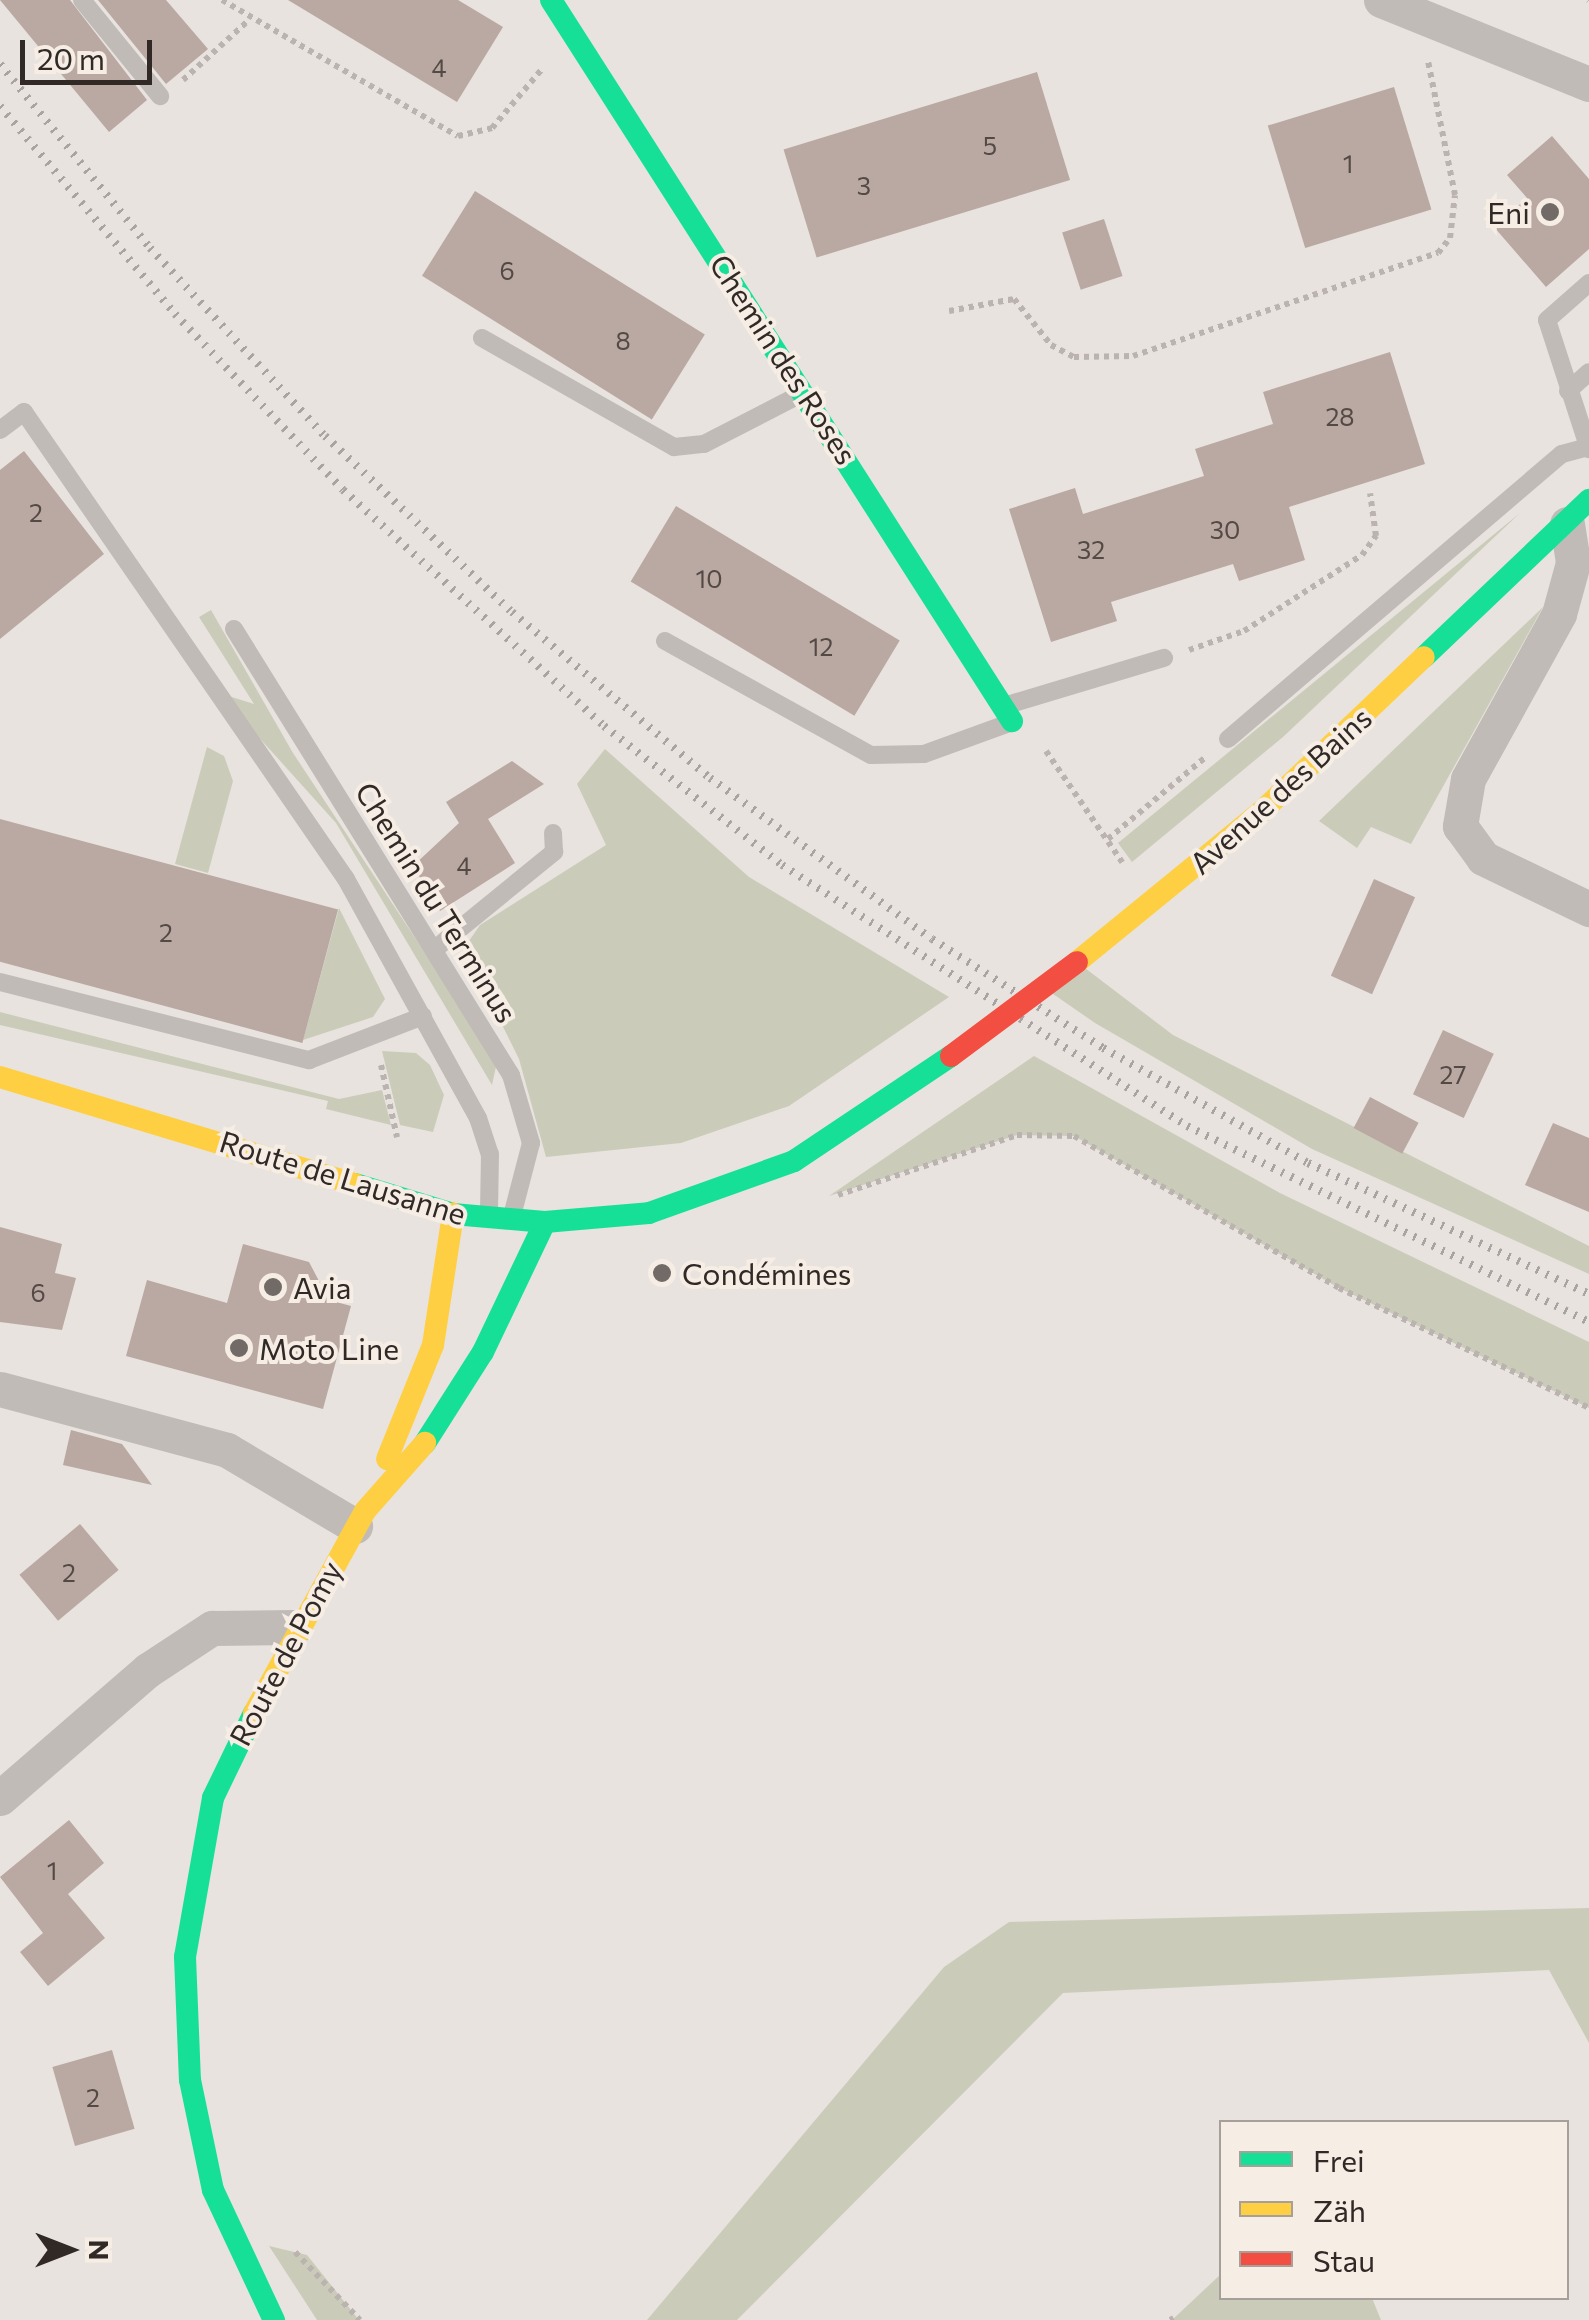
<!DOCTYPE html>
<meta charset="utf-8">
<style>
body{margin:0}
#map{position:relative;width:1589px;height:2320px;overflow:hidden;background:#e8e3de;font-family:Commissioner,sans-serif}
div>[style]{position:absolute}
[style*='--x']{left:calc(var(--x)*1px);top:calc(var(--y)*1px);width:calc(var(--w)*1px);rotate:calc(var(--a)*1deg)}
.green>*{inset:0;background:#caccb9}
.building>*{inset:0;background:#baa8a2;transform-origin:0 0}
.path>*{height:6px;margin-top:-3px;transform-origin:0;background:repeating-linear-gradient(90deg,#bab3af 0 5px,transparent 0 10px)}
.lane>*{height:18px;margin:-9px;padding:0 9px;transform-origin:9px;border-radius:9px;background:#c1bbb7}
.street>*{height:35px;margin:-17.5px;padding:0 17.5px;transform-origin:17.5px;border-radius:17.5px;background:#c1bbb7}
.fast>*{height:22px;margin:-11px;padding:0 11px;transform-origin:11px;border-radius:11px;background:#16e098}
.slow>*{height:22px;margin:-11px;padding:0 11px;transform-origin:11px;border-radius:11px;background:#ffcf43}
.rail>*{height:8px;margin-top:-4px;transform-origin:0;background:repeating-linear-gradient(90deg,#a9a4a1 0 2.5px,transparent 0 10.5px)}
.jam-bridge>*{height:22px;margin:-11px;padding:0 11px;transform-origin:11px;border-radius:11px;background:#f24e42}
.dots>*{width:28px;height:28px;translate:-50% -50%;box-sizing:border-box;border:5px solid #f6ede5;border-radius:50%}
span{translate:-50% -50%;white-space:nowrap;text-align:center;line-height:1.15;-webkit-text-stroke:8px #f6ede5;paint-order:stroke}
.number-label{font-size:25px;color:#534945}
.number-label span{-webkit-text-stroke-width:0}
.poi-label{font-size:30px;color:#312926}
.right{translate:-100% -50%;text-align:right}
.left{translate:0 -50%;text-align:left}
.street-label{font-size:30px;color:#312926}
.legend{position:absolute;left:1219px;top:2120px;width:350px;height:180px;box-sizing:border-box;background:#f6ede5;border:2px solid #a79f99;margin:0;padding:12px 18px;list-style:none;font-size:30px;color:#312926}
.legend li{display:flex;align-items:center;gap:20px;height:50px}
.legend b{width:50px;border:2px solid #a79f99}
.north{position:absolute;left:20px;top:2200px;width:100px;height:100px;-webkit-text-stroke:8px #f6ede5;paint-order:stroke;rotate:90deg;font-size:28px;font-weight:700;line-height:40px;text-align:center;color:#312926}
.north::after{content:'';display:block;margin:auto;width:35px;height:45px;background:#312926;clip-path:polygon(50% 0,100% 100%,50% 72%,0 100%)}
.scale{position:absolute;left:20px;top:40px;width:132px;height:45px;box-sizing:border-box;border:5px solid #312926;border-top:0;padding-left:12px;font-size:30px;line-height:35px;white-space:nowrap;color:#312926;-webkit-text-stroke:8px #f6ede5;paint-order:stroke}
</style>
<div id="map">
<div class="green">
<div style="clip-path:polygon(1520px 513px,1283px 737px,1132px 862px,1118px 843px)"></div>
<div style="clip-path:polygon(1543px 607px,1411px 844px,1371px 827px,1357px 848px,1319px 821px)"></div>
<div style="clip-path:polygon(211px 610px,293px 753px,497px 1062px,492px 1085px,336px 823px,219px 693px,254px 704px,199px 617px)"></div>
<div style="clip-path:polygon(207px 747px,224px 756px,233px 781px,208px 873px,175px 864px)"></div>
<div style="clip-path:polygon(605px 749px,749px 877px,949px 997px,789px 1106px,681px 1143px,546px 1157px,519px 1059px,464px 948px,480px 925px,606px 845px,577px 784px)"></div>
<div style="clip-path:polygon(339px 908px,385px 999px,373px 1017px,303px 1040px)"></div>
<div style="clip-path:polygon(1077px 962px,1173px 1035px,1589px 1246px,1589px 1274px,1312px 1149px,1095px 1023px,1043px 987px)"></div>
<div style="clip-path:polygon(0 1012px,339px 1099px,382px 1090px,391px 1125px,326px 1109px,328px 1101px,0 1025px)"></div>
<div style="clip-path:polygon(382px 1051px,416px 1053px,430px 1065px,444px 1095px,433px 1132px,400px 1125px)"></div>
<div style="clip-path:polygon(1034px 1056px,1280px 1193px,1589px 1342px,1589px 1408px,1339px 1288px,1074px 1136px,1017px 1135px,829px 1196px)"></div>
<div style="clip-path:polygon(1589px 1908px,1589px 2043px,1549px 1970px,1063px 1993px,737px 2320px,647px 2320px,944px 1967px,1009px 1922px)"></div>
<div style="clip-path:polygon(269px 2246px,307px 2255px,359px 2320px,317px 2320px)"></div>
<div style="clip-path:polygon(1221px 2274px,1222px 2298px,1372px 2298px,1381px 2320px,1172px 2320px)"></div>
</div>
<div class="building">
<div style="clip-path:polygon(0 0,70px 0,147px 100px,109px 132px)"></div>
<div style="clip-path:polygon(98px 0,166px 0,208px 49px,166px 84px)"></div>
<div style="clip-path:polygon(288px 0,458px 0,503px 27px,457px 102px)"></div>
<div style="left:1037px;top:72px;width:113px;height:265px;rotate:73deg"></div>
<div style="left:1394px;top:87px;width:128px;height:132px;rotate:73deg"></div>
<div style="clip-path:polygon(1552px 136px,1589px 179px,1589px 249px,1546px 287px,1494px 227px,1527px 198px,1507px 175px)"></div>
<div style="left:475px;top:191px;width:271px;height:100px;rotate:32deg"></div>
<div style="left:1104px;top:219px;width:60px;height:44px;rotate:72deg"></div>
<div style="clip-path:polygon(1390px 352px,1425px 464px,1289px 507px,1305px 560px,1239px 581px,1233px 564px,1111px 602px,1117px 621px,1051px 642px,1009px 509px,1075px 488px,1083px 514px,1204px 476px,1195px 449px,1273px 424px,1263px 392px)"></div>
<div style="clip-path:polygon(24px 451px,104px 554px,0 639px,0 470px)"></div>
<div style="left:676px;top:506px;width:261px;height:88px;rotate:31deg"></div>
<div style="clip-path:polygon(512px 761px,544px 784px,488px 819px,515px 863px,440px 911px,413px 866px,459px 823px,446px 802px)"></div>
<div style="left:0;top:819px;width:350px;height:138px;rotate:15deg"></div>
<div style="left:1374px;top:879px;width:45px;height:106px;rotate:24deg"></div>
<div style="left:1443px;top:1030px;width:56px;height:71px;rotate:25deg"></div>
<div style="left:1370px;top:1097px;width:55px;height:35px;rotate:28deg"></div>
<div style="clip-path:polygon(1553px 1123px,1589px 1138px,1589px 1212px,1525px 1185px)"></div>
<div style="clip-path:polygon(0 1227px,62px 1244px,55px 1273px,76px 1278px,62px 1330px,0 1322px)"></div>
<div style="clip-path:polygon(243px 1244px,309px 1262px,329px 1300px,351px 1306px,323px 1409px,126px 1356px,147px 1280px,227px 1303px)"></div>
<div style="clip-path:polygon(71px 1430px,122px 1444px,152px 1485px,63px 1465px)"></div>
<div style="left:80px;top:1524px;width:60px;height:79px;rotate:50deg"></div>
<div style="clip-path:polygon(69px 1820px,104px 1863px,68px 1894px,105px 1938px,48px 1986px,20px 1952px,43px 1933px,0 1877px)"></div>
<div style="left:112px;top:2050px;width:82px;height:62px;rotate:74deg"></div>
</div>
<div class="path">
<div style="--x:222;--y:0;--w:272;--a:30"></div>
<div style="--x:458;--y:136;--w:35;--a:-13"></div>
<div style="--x:492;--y:128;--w:77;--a:-49.7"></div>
<div style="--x:1588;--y:0;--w:1;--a:45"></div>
<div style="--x:183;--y:80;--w:89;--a:-42.3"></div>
<div style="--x:949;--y:311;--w:66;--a:-10.5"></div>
<div style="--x:1014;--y:299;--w:59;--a:51.2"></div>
<div style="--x:1051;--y:345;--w:26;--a:28"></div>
<div style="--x:1074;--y:357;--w:59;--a:-1"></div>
<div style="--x:1133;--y:356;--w:322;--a:-18.7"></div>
<div style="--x:1438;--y:253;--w:19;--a:-51"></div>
<div style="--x:1450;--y:238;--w:43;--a:-83.4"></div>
<div style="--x:1455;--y:195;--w:137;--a:-101.4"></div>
<div style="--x:1189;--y:650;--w:58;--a:-19.1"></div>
<div style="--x:1244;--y:631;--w:140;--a:-32.8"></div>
<div style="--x:1362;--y:555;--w:24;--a:-54"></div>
<div style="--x:1376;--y:536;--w:43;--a:-97.9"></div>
<div style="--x:1046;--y:751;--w:135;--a:55.6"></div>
<div style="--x:1108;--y:839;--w:129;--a:-40"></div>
<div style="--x:381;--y:1065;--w:74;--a:77.5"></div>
<div style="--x:838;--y:1195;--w:189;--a:-18.5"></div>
<div style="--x:1017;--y:1135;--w:57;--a:1"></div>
<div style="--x:1074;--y:1136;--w:305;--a:29.8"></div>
<div style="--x:1339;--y:1288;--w:277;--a:25.6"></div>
<div style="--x:295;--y:2252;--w:94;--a:46.3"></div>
<div style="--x:1170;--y:2320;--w:4;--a:-27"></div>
</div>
<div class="lane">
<div style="--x:82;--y:0;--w:124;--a:50.9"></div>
<div style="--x:1589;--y:283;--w:56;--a:138.6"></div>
<div style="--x:1547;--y:320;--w:136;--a:72"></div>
<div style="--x:482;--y:338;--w:221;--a:29.6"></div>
<div style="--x:674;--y:447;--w:30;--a:-6"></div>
<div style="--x:704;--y:444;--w:107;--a:-27.3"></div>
<div style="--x:1568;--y:391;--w:28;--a:-42"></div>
<div style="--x:0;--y:430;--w:30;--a:-37"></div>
<div style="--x:24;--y:412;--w:567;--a:55.41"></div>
<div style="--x:346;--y:879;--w:273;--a:61.1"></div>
<div style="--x:478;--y:1118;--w:38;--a:72"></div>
<div style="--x:490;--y:1154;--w:56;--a:91"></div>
<div style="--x:234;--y:629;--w:525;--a:58.16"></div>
<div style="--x:511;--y:1075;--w:71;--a:73.6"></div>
<div style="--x:531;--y:1143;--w:71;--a:104.6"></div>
<div style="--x:665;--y:641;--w:235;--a:29"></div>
<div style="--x:871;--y:755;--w:53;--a:-1.1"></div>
<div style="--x:924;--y:754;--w:90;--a:-20"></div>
<div style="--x:1007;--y:705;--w:164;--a:-16.7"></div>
<div style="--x:1228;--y:739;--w:439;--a:-40.5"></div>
<div style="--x:1562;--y:454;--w:23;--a:-15"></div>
<div style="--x:435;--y:949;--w:154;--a:-39.2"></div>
<div style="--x:554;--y:852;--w:19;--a:-93"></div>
<div style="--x:0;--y:982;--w:319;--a:14.2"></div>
<div style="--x:309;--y:1060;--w:122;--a:-21.1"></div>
</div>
<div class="street">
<div style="--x:1381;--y:0;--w:224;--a:22"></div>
<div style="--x:1567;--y:524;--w:39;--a:81"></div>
<div style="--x:1573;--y:563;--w:53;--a:105.4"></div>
<div style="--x:1559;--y:614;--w:188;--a:118.9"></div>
<div style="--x:1468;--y:779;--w:48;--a:99.7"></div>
<div style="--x:1460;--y:826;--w:39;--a:54"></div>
<div style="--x:1483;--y:858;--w:118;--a:25.7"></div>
<div style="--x:0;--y:1389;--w:235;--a:15"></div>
<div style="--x:227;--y:1450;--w:149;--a:30.7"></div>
<div style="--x:0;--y:1798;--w:196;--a:-40.9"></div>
<div style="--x:148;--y:1670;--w:77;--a:-33.3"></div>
<div style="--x:212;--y:1628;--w:83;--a:-0.7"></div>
</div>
<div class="fast">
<div style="--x:551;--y:0;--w:856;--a:57.41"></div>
<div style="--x:1424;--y:657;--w:228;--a:-43.6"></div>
<div style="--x:355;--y:1184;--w:102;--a:17"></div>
<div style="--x:453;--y:1214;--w:92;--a:5"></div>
<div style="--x:545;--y:1222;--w:104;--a:-4.9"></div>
<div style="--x:649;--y:1213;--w:154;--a:-19.7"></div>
<div style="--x:794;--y:1161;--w:189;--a:-33.8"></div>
<div style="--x:425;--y:1443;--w:108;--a:-57.5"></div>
<div style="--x:483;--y:1352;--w:144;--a:-64.5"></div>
<div style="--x:254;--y:1713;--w:94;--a:115.8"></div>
<div style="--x:213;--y:1798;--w:161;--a:100"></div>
<div style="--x:185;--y:1957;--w:123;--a:87.7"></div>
<div style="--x:190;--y:2080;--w:112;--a:78.2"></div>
<div style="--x:213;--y:2190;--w:144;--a:64.9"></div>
</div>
<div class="slow">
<div style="--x:1077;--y:962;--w:236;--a:-39.2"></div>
<div style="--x:1260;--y:813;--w:226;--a:-43.6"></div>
<div style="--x:0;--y:1077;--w:371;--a:16.8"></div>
<div style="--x:387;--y:1459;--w:123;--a:-68"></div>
<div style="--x:433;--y:1345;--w:133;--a:-81.3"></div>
<div style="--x:254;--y:1713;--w:230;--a:-61.2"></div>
<div style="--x:365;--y:1511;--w:91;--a:-48.6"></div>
</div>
<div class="rail">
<div style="--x:0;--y:64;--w:237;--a:50.8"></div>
<div style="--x:150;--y:248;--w:257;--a:47.1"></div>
<div style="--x:325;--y:436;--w:257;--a:43.3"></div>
<div style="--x:512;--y:612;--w:258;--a:40"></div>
<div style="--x:710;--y:778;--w:274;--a:36"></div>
<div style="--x:932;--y:939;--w:203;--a:32.5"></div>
<div style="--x:1103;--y:1048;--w:235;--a:29.3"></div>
<div style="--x:1308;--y:1163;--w:310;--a:25"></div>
<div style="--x:0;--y:106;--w:272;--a:49.9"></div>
<div style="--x:175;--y:314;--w:243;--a:46.3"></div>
<div style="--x:343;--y:490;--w:352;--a:42.1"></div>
<div style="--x:604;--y:726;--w:226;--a:38"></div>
<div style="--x:782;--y:865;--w:482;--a:32.8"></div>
<div style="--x:1187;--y:1126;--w:447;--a:26"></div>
</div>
<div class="jam-bridge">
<div style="--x:951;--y:1056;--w:157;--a:-36.7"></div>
</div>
<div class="dots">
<div style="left:1550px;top:212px;background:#716a66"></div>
<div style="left:662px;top:1273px;background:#716a66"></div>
<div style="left:273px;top:1287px;background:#716a66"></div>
<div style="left:239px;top:1348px;background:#716a66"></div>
</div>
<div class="number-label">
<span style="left:439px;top:67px">4</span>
<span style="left:990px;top:145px">5</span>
<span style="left:1348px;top:163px">1</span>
<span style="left:864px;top:185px">3</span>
<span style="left:507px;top:270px">6</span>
<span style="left:623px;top:340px">8</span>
<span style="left:1340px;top:416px">28</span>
<span style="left:36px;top:512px">2</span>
<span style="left:1225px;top:529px">30</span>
<span style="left:1091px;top:549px">32</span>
<span style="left:709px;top:578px">10</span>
<span style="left:821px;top:646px">12</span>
<span style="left:464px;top:865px">4</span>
<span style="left:166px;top:932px">2</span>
<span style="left:1453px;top:1074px">27</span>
<span style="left:38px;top:1292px">6</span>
<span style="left:69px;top:1572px">2</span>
<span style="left:52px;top:1870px">1</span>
<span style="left:93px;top:2097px">2</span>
</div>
<div class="poi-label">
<span class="right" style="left:1530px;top:212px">Eni</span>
<span class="left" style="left:682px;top:1273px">Condémines</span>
<span class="left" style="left:293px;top:1287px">Avia</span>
<span class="left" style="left:259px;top:1348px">Moto Line</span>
</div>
<div class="street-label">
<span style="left:784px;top:359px;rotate:57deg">Chemin des Roses</span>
<span style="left:1280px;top:790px;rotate:-42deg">Avenue des Bains</span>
<span style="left:437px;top:902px;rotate:58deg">Chemin du Terminus</span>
<span style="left:343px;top:1177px;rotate:17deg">Route de Lausanne</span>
<span style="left:285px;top:1653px;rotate:-62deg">Route de Pomy</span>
</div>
<ul class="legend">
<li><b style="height:12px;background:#16e098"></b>Frei</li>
<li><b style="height:12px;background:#ffcf43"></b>Zäh</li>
<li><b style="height:12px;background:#f24e42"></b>Stau</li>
</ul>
<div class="north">N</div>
<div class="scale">20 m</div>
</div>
